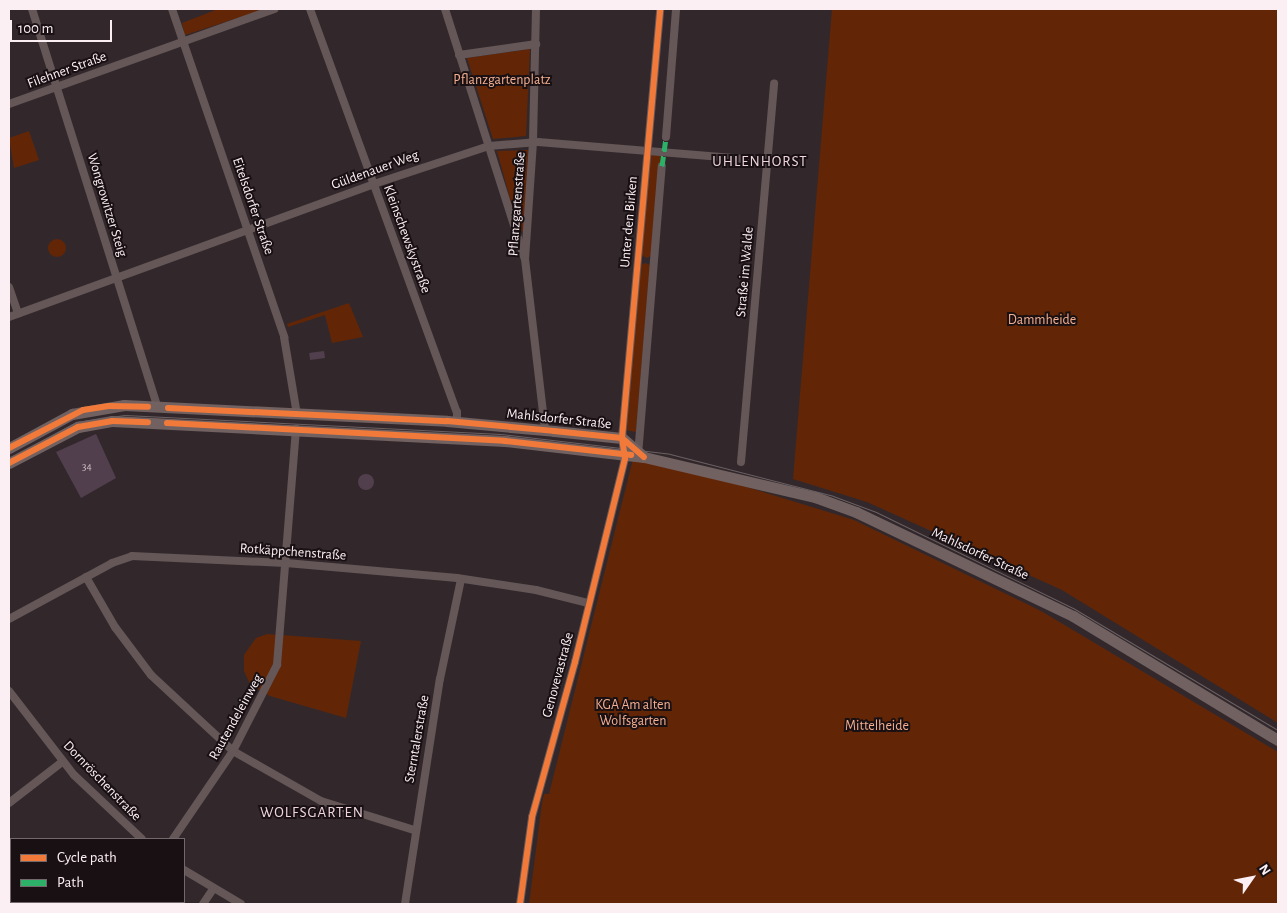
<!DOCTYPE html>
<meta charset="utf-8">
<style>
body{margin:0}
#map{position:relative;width:1287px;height:913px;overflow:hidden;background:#32282c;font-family:"Alegreya Sans",sans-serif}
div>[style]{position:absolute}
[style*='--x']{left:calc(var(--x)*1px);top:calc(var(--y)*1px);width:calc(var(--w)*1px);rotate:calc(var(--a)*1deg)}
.green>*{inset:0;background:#622606}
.round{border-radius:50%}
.building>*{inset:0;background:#523f4d;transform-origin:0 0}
.street>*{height:8px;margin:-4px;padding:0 4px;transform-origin:4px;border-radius:4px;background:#655757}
.secondary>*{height:11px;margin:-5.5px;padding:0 5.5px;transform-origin:5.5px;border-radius:5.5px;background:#726161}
.tram>*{height:1px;margin:-0.5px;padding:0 0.5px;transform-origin:0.5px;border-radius:0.5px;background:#6b6062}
.quiet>*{height:5px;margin-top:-2.5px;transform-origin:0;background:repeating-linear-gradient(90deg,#2db169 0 10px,transparent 0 15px)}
.cycleway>*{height:6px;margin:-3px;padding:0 3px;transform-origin:3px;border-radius:3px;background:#f17a3a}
span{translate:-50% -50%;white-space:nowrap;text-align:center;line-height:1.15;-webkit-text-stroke:4px #181013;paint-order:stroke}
.number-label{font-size:11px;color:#d2c3ca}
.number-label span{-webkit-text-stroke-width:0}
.street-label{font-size:14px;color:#fceff3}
.park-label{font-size:14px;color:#f5af90}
.neighbourhood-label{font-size:15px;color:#efd6de;letter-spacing:1px}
.frame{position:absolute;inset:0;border:10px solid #fceff3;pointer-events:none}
.legend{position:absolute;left:10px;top:838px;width:175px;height:65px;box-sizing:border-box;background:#181013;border:1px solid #73696d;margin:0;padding:6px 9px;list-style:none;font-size:15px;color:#fceff3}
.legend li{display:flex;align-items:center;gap:10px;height:25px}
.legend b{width:25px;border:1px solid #73696d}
.north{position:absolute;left:1227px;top:853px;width:50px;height:50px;-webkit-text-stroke:4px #181013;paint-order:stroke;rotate:57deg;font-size:14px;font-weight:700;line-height:20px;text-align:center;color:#fceff3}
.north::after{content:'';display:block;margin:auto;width:18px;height:22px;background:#fceff3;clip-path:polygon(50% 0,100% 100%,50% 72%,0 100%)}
.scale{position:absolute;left:10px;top:20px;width:102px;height:22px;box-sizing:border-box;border:2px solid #fceff3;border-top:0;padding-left:6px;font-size:15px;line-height:18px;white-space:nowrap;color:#fceff3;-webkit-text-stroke:4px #181013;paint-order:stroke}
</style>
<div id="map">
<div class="green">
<div style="clip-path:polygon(218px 9px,265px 9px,185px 35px,182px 23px)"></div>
<div style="clip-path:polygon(832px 9px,1278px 9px,1278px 723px,1062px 590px,867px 502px,793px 479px)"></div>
<div style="clip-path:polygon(530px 49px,526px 136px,493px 139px,467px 58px)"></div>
<div style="clip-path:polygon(29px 131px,39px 160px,14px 168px,9px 138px)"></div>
<div style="clip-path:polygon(528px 150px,524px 231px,519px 231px,497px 151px)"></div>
<div style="clip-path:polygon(651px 155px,661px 156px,651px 256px,646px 258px,641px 254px)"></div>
<div class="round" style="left:48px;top:239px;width:18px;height:18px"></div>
<div style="clip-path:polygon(645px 263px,650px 265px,636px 432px,626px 430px,641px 265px)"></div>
<div style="clip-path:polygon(349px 303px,363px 337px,332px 343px,325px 315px,288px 327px,287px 324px)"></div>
<div style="clip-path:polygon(633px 459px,747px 487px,854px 520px,1041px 611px,1278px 752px,1278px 904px,529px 904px,542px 803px,544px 794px,549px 794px)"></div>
<div style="clip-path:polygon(267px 634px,361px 641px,346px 718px,270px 696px,250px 684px,244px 671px,244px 655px,256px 638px)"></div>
</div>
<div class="building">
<div style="left:324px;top:351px;width:7px;height:15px;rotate:82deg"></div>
<div style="clip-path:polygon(96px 434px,116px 478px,81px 498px,56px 452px)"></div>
<div class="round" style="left:358px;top:474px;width:16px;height:16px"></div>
</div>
<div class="street">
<div style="--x:32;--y:9;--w:418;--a:72.5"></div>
<div style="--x:172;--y:9;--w:347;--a:71.1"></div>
<div style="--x:284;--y:337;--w:79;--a:80.5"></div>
<div style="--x:310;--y:9;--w:429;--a:70"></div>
<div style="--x:457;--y:412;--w:10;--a:90"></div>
<div style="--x:445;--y:9;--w:262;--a:72.3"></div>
<div style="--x:536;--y:9;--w:133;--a:91.3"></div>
<div style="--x:533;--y:142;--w:117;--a:93.9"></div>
<div style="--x:525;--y:259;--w:172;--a:83.3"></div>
<div style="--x:459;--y:55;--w:78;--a:-8.1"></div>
<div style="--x:9;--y:104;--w:282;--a:-19.7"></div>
<div style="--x:666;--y:137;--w:128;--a:-85.5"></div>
<div style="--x:9;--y:287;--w:28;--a:71"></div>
<div style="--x:9;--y:317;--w:388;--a:-20"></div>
<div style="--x:374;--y:184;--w:121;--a:-18.3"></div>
<div style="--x:489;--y:146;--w:49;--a:-4.7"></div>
<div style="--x:538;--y:142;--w:231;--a:4.7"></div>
<div style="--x:638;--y:455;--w:290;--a:-85.3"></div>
<div style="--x:741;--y:462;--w:380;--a:-85"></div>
<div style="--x:86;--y:577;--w:58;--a:59.9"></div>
<div style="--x:115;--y:627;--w:60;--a:53.1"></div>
<div style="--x:151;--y:675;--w:112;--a:42.8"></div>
<div style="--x:233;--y:751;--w:101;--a:29.6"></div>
<div style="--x:321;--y:801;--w:97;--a:17.3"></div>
<div style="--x:9;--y:619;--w:117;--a:-28.5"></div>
<div style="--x:112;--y:563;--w:21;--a:-19"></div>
<div style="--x:132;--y:556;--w:154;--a:2.6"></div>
<div style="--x:286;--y:563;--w:172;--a:5"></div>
<div style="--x:457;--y:578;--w:80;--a:8.6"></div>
<div style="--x:536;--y:590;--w:54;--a:14"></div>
<div style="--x:9;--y:691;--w:106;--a:52.3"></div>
<div style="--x:74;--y:775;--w:93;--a:43.3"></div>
<div style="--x:9;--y:803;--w:67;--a:-37.7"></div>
<div style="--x:173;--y:839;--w:107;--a:-55.7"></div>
<div style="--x:233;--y:751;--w:97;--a:-62.9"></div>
<div style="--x:277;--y:665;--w:237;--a:-85.4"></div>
<div style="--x:184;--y:870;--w:66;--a:30.8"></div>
<div style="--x:203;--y:904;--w:18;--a:-56"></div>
<div style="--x:405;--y:904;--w:228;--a:-81.2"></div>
<div style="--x:440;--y:679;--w:102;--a:-78.1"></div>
<div style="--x:520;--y:904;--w:88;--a:-82.1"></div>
<div style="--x:532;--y:817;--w:161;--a:-74.5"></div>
<div style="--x:575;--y:662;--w:209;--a:-76.2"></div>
<div style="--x:625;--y:459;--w:21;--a:-98"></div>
<div style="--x:622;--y:438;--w:431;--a:-84.9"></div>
</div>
<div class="secondary">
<div style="--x:9;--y:448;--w:72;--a:-28.4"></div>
<div style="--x:72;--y:414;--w:53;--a:-9.8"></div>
<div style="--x:124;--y:405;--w:323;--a:2.8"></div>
<div style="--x:447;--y:421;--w:107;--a:5.3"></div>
<div style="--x:554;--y:431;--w:68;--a:5.9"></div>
<div style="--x:622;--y:438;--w:29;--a:41"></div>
<div style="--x:9;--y:463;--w:78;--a:-27.6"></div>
<div style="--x:78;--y:427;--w:35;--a:-10"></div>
<div style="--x:112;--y:421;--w:394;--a:2.9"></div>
<div style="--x:505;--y:441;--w:140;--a:6.6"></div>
<div style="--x:644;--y:457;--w:176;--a:13.2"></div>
<div style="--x:815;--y:497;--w:44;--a:20.1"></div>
<div style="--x:856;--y:512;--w:241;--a:25.6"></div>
<div style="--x:1073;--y:616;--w:240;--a:31.2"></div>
</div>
<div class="tram">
<div style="--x:9;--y:459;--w:77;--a:-28.9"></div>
<div style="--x:76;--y:422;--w:49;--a:-8.1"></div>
<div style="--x:125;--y:415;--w:376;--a:2.9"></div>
<div style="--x:501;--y:434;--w:170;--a:6.7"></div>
<div style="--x:670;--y:454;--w:168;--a:14.4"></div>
<div style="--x:833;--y:496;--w:46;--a:20.4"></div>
<div style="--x:876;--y:512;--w:219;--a:26"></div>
<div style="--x:1073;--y:608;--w:239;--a:30.8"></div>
</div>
<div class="quiet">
<div style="--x:662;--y:166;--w:29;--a:-82"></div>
</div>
<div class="cycleway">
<div style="--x:168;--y:408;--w:279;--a:2.7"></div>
<div style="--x:447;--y:421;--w:107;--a:5.3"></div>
<div style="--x:554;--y:431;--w:68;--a:5.9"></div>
<div style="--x:622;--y:438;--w:29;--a:41"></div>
<div style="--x:167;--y:423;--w:338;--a:3"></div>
<div style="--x:505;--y:441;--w:127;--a:6.3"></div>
<div style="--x:9;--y:448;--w:83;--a:-27.2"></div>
<div style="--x:83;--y:410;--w:26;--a:-9"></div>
<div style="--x:109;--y:406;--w:39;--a:1"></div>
<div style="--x:9;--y:463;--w:78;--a:-27.6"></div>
<div style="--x:78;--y:427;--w:35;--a:-10"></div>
<div style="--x:112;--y:421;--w:36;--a:2"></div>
<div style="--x:520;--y:904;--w:88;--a:-82.1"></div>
<div style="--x:532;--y:817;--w:161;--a:-74.5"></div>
<div style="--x:575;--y:662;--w:209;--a:-76.2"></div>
<div style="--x:625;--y:459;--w:21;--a:-98"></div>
<div style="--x:622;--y:438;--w:431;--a:-84.9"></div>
</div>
<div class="number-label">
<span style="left:87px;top:467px">34</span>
</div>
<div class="street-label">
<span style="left:67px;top:70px;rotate:-20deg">Filehner Straße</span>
<span style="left:375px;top:170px;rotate:-20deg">Güldenauer Weg</span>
<span style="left:517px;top:204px;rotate:-86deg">Pflanzgartenstraße</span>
<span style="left:107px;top:205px;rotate:73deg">Wongrowitzer Steig</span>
<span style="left:253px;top:206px;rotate:71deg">Eitelsdorfer Straße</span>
<span style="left:629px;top:222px;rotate:-85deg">Unter den Birken</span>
<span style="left:407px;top:239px;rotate:70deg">Kleinschewskystraße</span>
<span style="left:745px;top:272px;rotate:-85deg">Straße im Walde</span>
<span style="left:559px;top:419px;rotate:6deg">Mahlsdorfer Straße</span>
<span style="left:293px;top:552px;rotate:4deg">Rotkäppchenstraße</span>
<span style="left:980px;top:554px;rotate:25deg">Mahlsdorfer Straße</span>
<span style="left:558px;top:675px;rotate:-75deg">Genovevastraße</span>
<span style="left:236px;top:717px;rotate:-61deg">Rautendeleinweg</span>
<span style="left:417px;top:739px;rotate:-80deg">Sterntalerstraße</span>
<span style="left:102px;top:781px;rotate:46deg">Dornröschenstraße</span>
</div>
<div class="park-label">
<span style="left:502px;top:80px">Pflanzgartenplatz</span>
<span style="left:1042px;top:320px">Dammheide</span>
<span style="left:633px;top:713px">KGA Am alten<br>Wolfsgarten</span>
<span style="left:877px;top:726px">Mittelheide</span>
</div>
<div class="neighbourhood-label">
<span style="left:760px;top:162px">UHLENHORST</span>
<span style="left:312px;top:813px">WOLFSGARTEN</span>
</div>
<div class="frame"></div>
<ul class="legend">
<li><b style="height:6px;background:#f17a3a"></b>Cycle path</li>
<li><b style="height:6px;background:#2db169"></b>Path</li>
</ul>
<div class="north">N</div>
<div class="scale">100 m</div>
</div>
